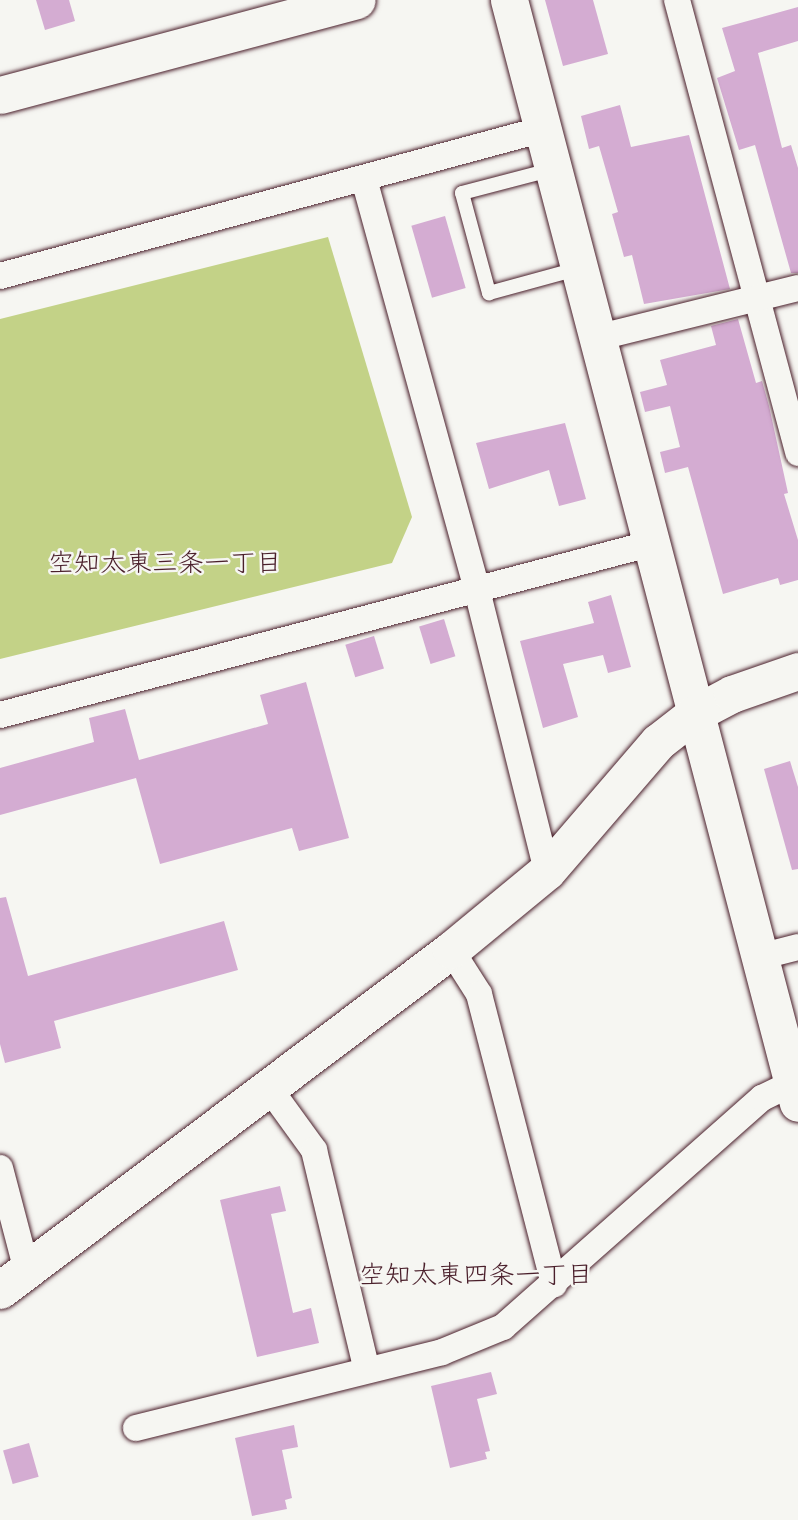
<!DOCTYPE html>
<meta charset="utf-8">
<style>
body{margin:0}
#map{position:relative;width:798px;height:1520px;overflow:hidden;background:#f6f6f2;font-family:"Patrick Hand","Klee One",sans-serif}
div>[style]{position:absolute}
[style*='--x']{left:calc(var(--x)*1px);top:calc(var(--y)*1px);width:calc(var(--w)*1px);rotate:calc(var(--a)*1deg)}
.green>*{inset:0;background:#c3d287}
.building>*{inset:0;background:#d4acd2;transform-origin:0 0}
.roads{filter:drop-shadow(0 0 2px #4a1f2b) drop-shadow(0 0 2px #4a1f2b)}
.lane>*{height:14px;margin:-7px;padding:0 7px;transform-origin:7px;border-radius:7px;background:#f6f6f2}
.street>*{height:26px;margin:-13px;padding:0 13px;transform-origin:13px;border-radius:13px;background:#f6f6f2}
.secondary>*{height:37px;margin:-18.5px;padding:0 18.5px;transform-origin:18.5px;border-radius:18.5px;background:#f6f6f2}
span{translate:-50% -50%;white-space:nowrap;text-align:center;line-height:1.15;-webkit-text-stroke:5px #f6f6f2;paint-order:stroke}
.neighbourhood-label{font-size:26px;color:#4a1f2b}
</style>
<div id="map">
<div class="green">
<div style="clip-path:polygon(328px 237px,412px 517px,392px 563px,0 659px,0 319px)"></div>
</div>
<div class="building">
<div style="clip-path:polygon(36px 0,69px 0,75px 21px,45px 30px)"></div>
<div style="clip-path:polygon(545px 0,593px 0,608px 54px,563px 66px)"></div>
<div style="clip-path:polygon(798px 7px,798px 41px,758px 53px,782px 148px,791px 145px,798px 168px,798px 273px,791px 273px,755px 145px,739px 150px,717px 78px,735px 71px,722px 28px)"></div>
<div style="clip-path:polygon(620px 105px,631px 147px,689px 135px,730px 289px,644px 304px,632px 255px,624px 257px,612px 214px,618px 212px,599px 146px,589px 149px,581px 116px)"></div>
<div style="left:445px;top:216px;width:75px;height:35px;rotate:74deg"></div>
<div style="clip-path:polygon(738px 319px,756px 383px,762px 381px,769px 406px,788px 493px,784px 494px,798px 540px,798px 580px,780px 585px,778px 578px,723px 594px,688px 467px,665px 473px,660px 452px,680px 447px,670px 406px,645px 412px,640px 392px,667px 385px,660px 360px,716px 345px,711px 326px)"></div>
<div style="clip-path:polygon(565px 423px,586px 499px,559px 506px,549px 470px,489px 489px,476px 443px)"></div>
<div style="clip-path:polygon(611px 595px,631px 667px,608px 673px,603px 655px,563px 664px,578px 717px,543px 728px,520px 641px,594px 623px,588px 602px)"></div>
<div style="left:444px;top:619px;width:39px;height:26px;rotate:73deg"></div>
<div style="left:374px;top:636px;width:34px;height:30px;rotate:73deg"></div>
<div style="clip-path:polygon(306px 682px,349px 838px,299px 851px,292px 828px,160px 864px,136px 778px,0 815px,0 768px,94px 742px,89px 718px,125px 709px,139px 760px,268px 724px,260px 695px)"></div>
<div style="clip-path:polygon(790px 761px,798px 787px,798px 869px,792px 870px,764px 769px)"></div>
<div style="clip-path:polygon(6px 897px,28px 976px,224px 921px,238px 970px,54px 1021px,61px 1048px,5px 1063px,0 1044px,0 898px)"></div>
<div style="clip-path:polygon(280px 1186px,286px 1211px,271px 1214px,293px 1313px,311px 1308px,319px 1343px,257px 1357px,220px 1200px)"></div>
<div style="clip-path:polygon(491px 1372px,497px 1394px,477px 1399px,490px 1451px,485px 1452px,487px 1459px,450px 1468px,431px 1386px)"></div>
<div style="clip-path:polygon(294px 1425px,298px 1447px,282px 1450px,292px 1498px,285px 1500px,287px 1509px,252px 1516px,235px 1438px)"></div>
<div style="left:29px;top:1443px;width:35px;height:27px;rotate:74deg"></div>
</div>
<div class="roads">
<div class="lane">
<div style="--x:550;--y:170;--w:91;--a:165.4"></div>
<div style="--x:462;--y:193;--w:104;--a:74.9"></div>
<div style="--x:489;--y:293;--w:91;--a:-15.3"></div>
</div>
<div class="street">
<div style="--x:677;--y:0;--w:469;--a:75"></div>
<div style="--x:364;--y:179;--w:426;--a:74.6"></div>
<div style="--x:477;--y:590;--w:290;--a:76"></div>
<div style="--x:0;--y:276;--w:559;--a:-15.13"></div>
<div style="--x:596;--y:338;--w:208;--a:-13.9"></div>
<div style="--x:0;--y:715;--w:671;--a:-14.76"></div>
<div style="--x:451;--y:950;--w:52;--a:57.5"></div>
<div style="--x:479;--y:994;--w:300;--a:75.5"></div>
<div style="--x:759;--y:957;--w:40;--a:-14.4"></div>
<div style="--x:269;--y:1088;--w:77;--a:54"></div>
<div style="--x:314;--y:1150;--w:226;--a:76.5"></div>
<div style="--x:0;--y:1168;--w:106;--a:75.3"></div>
<div style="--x:136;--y:1428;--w:315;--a:-13.9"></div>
<div style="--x:442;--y:1352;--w:66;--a:-22.3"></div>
<div style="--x:503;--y:1327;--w:346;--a:-41.5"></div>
<div style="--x:762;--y:1098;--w:34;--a:-26"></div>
</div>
<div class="secondary">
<div style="--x:509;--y:0;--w:1140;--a:75.32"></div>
<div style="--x:0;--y:95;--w:369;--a:-14.9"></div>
<div style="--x:0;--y:1290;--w:565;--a:-37.01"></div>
<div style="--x:451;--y:950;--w:124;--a:-39.5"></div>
<div style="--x:547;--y:871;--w:170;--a:-49.3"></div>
<div style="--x:658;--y:742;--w:46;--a:-37.9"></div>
<div style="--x:694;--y:714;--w:43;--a:-27.8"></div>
<div style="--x:732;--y:694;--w:70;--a:-19.2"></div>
</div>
</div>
<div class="neighbourhood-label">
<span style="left:165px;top:562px">空知太東三条一丁目</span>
<span style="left:476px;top:1274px">空知太東四条一丁目</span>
</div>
</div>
